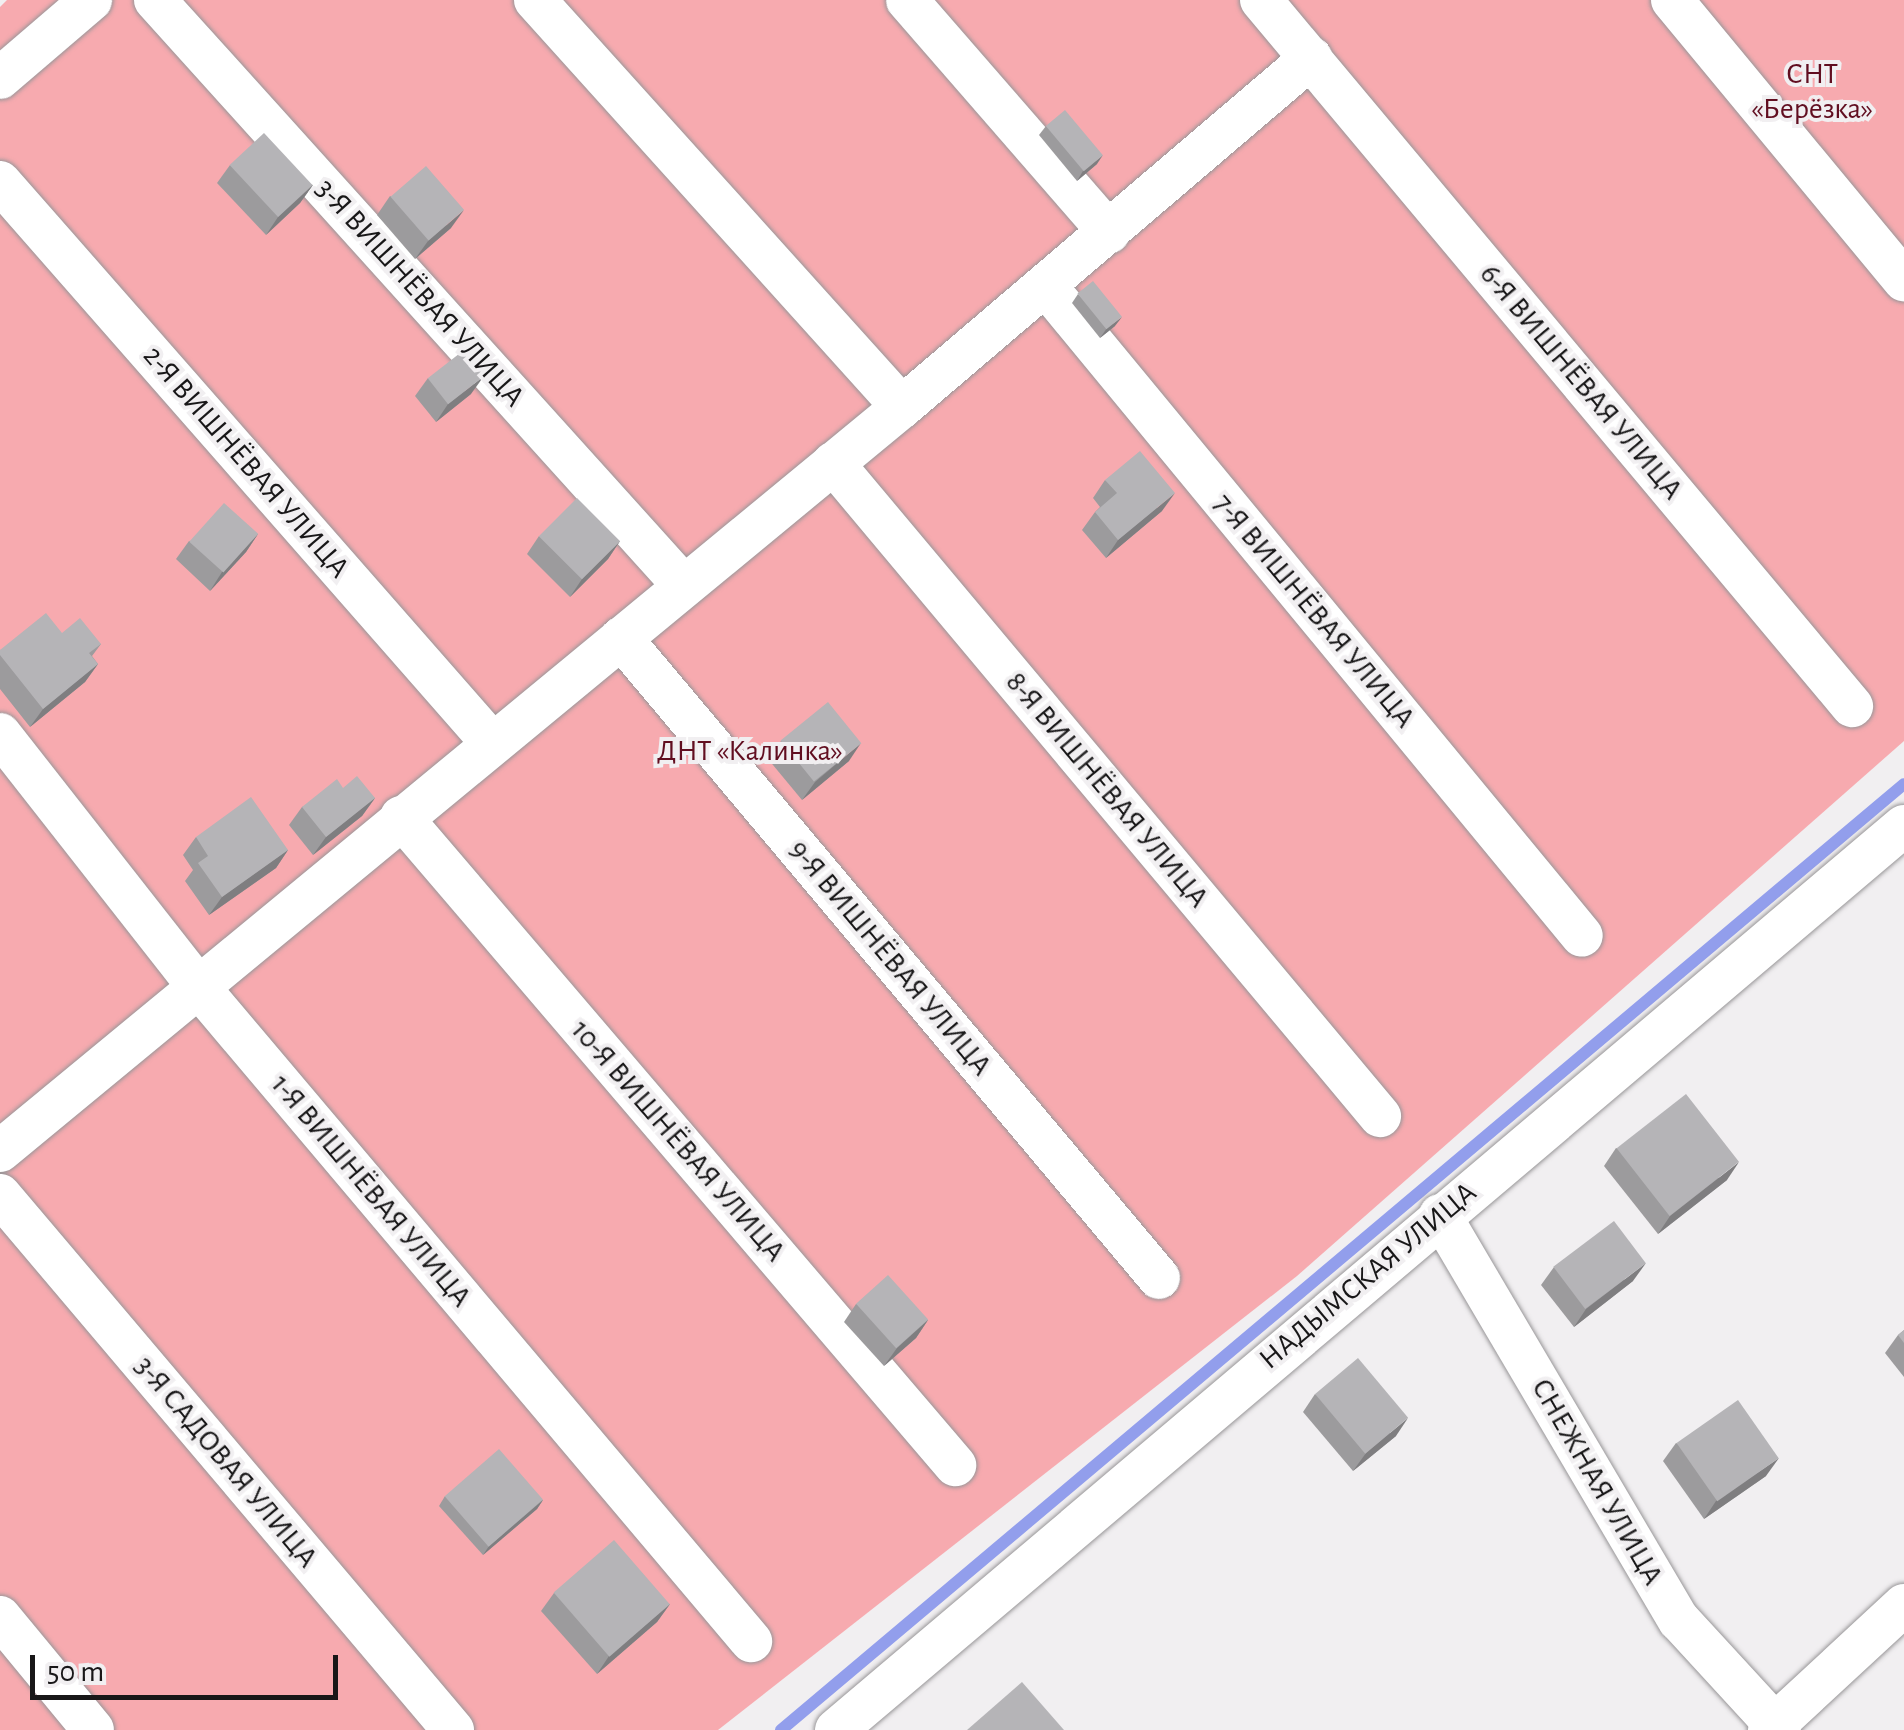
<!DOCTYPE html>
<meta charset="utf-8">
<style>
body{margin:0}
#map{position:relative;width:1904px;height:1730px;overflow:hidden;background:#f1eff1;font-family:"Alegreya Sans",sans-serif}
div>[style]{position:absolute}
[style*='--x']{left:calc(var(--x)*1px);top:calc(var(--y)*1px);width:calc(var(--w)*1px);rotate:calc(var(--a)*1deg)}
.green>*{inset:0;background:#f7aaaf}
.stream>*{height:12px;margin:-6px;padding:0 6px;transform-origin:6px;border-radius:6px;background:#929eec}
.roads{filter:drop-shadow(0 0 2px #989698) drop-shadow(0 0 2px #989698)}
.minor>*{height:42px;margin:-21px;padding:0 21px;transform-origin:21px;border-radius:21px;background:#fff}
.wall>*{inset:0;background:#9c9b9d}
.shaded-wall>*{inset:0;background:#7f7e80}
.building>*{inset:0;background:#b5b4b7;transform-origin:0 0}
span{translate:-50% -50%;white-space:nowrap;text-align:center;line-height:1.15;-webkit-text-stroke:8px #f1eff1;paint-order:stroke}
.park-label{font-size:30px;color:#610e20}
.street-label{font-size:30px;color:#181718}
.scale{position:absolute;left:30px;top:1655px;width:308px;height:45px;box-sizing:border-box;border:5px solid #181718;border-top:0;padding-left:12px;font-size:30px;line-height:35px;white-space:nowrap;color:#181718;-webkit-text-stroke:8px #f1eff1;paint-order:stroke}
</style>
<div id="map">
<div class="green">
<div style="clip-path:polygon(7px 0,1904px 0,1904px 741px,1297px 1276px,718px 1730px,0 1730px,0 7px)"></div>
</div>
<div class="stream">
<div style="--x:781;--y:1730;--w:1468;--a:-40.11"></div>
</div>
<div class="roads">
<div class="minor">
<div style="--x:155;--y:0;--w:789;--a:47.93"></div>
<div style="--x:535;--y:0;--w:548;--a:47.96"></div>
<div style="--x:907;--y:0;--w:308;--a:49"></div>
<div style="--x:1261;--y:0;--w:921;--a:50.07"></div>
<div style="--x:1672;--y:0;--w:364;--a:50.4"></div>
<div style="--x:0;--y:78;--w:120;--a:-40.6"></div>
<div style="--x:0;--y:182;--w:746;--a:48.75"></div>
<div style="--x:1046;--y:286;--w:842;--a:50.49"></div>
<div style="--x:833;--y:463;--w:852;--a:50.05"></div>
<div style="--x:621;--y:638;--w:836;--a:49.95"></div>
<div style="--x:0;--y:734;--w:319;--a:51.9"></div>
<div style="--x:197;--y:985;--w:859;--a:49.82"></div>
<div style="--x:401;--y:817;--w:853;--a:49.47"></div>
<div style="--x:0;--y:1151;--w:1169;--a:-39.52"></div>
<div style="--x:902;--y:407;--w:538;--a:-40.47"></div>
<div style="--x:0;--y:1195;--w:701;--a:49.74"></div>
<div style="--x:1440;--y:1215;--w:470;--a:59.5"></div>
<div style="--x:1679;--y:1620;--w:149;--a:47.4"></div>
<div style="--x:0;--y:1617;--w:146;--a:50.5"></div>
<div style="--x:836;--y:1730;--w:1399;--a:-40.25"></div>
<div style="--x:1769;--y:1730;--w:184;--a:-42.8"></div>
</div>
</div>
<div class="wall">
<div style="clip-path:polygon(1046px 126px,1097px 164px,1077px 181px,1039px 135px)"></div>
<div style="clip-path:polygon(230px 165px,313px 185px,300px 203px,266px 235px,217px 183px)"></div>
<div style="clip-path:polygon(390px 196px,451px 228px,415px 259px,377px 215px)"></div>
<div style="clip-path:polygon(1078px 294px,1115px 326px,1100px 338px,1072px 303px)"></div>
<div style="clip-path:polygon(428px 378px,471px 394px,436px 422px,415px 396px)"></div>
<div style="clip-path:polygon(1105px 480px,1162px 511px,1106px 558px,1082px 530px,1095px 512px,1100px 507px,1093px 498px)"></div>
<div style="clip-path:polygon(258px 534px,246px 552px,210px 591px,176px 559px,189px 541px)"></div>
<div style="clip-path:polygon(539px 536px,620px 541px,608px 559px,570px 597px,527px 554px)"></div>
<div style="clip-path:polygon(62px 633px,101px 644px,92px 656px,98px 664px,85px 682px,30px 727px,0 689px,0 650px)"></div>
<div style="clip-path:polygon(781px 741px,849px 761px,802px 800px,768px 759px)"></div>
<div style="clip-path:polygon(343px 788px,375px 798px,362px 816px,313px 855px,289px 825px,302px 807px)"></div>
<div style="clip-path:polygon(196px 837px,288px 850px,276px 868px,209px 915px,185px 881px,193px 870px,183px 855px)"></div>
<div style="clip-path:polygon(1616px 1148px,1727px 1180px,1658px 1234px,1604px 1166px)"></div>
<div style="clip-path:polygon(1554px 1267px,1633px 1281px,1574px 1327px,1541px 1285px)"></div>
<div style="clip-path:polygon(856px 1304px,928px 1320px,916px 1338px,884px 1366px,844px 1322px)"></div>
<div style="clip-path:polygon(1904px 1330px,1904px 1377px,1885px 1353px,1898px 1335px)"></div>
<div style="clip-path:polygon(1315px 1394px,1396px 1436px,1353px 1471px,1303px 1412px)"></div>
<div style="clip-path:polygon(1676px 1443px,1766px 1476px,1704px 1519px,1663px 1461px)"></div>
<div style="clip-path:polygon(445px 1496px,543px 1500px,537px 1509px,483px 1555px,439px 1506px)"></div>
<div style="clip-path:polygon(554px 1593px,670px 1604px,657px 1622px,597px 1674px,541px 1611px)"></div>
</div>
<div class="shaded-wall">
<div style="clip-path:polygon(1103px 155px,1097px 164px,1077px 181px,1083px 171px)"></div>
<div style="clip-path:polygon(313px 185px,300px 203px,266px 235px,278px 217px)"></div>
<div style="clip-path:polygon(464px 210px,451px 228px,415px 259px,428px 241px)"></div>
<div style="clip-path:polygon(1122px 317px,1115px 326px,1100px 338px,1107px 328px)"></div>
<div style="clip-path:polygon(484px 376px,471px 394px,436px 422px,448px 404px)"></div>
<div style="clip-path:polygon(1175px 493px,1162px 511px,1106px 558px,1118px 540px)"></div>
<div style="clip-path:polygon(258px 534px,246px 552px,210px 591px,222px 572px)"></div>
<div style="clip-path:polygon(620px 541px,608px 559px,570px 597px,582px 579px)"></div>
<div style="clip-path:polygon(98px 664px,85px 682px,30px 727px,43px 709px)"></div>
<div style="clip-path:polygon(861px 743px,849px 761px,802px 800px,815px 782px)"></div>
<div style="clip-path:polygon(375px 798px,362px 816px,313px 855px,326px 837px)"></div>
<div style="clip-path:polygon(288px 850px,276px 868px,209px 915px,222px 897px)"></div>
<div style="clip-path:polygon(1739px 1162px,1727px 1180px,1658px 1234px,1670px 1216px)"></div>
<div style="clip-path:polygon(1646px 1263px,1633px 1281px,1574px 1327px,1586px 1309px)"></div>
<div style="clip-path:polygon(928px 1320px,916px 1338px,884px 1366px,897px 1348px)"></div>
<div style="clip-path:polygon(1408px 1418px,1396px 1436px,1353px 1471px,1366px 1453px)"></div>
<div style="clip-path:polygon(1779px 1458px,1766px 1476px,1704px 1519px,1716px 1501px)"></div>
<div style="clip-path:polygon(543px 1500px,537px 1509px,483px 1555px,489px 1546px)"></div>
<div style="clip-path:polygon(670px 1604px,657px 1622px,597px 1674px,609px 1656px)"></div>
</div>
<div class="building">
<div style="left:1065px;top:110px;width:59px;height:25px;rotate:50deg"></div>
<div style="left:264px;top:133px;width:71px;height:47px;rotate:47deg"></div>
<div style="left:426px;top:166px;width:58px;height:47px;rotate:49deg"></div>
<div style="left:1093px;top:281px;width:46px;height:20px;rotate:51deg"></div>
<div style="left:464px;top:350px;width:33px;height:46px;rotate:52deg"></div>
<div style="clip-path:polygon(1140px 451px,1175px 493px,1118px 540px,1095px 512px,1117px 493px,1105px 480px)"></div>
<div style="left:577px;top:498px;width:61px;height:54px;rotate:45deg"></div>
<div style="left:224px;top:503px;width:46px;height:52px;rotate:42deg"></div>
<div style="clip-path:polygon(46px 613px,62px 633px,80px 618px,101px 644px,89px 653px,98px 664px,43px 709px,0 655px,0 650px)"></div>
<div style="left:828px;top:702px;width:53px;height:61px;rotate:51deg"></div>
<div style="clip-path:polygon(357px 776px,375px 798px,326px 837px,302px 807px,337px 779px,343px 788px)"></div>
<div style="clip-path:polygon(251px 797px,288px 850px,222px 897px,198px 863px,208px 856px,196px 837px)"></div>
<div style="left:1686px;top:1094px;width:86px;height:88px;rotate:52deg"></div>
<div style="left:1614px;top:1221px;width:53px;height:76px;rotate:53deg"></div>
<div style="left:888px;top:1275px;width:60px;height:43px;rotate:48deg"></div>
<div style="clip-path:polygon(1904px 1330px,1904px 1343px,1898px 1335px)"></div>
<div style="left:1358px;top:1358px;width:78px;height:56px;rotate:50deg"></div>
<div style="left:1738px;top:1400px;width:71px;height:75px;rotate:55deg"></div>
<div style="left:499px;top:1449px;width:67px;height:72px;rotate:49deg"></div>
<div style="left:614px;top:1540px;width:85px;height:80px;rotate:49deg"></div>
<div style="clip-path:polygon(1022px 1682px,1064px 1730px,967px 1730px)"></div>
</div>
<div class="park-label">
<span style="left:1812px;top:91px">СНТ<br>«Берёзка»</span>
<span style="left:750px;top:751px">ДНТ «Калинка»</span>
</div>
<div class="street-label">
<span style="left:420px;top:293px;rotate:48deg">3-Я ВИШНЁВАЯ УЛИЦА</span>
<span style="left:1581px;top:382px;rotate:50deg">6-Я ВИШНЁВАЯ УЛИЦА</span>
<span style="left:246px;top:462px;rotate:49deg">2-Я ВИШНЁВАЯ УЛИЦА</span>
<span style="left:1314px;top:611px;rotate:50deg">7-Я ВИШНЁВАЯ УЛИЦА</span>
<span style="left:1107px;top:790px;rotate:50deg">8-Я ВИШНЁВАЯ УЛИЦА</span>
<span style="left:890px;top:958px;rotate:50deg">9-Я ВИШНЁВАЯ УЛИЦА</span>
<span style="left:678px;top:1141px;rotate:49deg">10-Я ВИШНЁВАЯ УЛИЦА</span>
<span style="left:371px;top:1191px;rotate:50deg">1-Я ВИШНЁВАЯ УЛИЦА</span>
<span style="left:1368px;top:1276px;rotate:-40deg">НАДЫМСКАЯ УЛИЦА</span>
<span style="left:226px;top:1462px;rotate:50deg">3-Я САДОВАЯ УЛИЦА</span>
<span style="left:1597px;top:1482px;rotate:60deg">СНЕЖНАЯ УЛИЦА</span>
</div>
<div class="scale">50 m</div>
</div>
